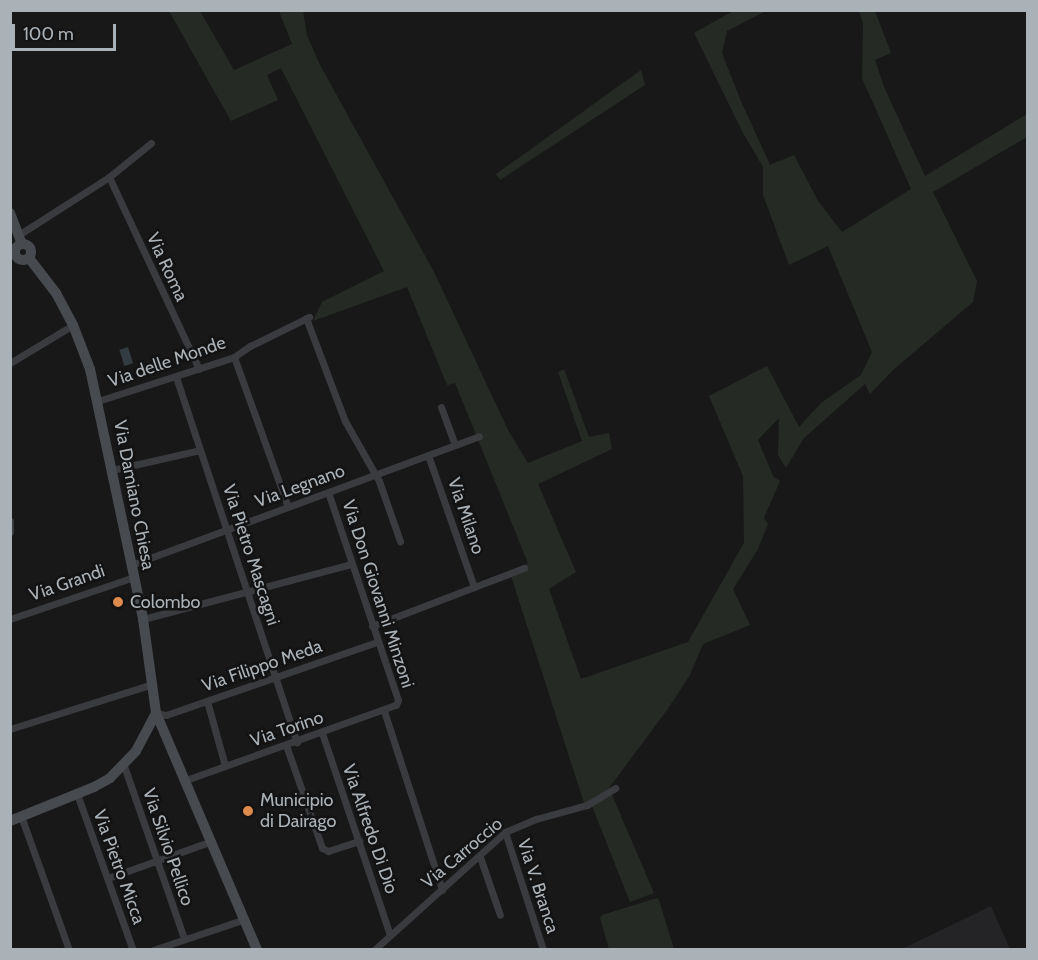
<!DOCTYPE html>
<style>
body{margin:0}
#map{position:relative;width:1038px;height:960px;overflow:hidden;background:#181819;font-family:Cabin,sans-serif}
div>[style]{position:absolute}
[style*='--x']{left:calc(var(--x)*1px);top:calc(var(--y)*1px);width:calc(var(--w)*1px);rotate:calc(var(--a)*1deg)}
.built>*{inset:0;background:#242426}
.green>*{inset:0;background:#252b24}
.water>*{inset:0;background:#333d41;transform-origin:0 0}
.street>*{height:7px;margin:-3.5px;padding:0 3.5px;transform-origin:3.5px;border-radius:3.5px;background:#393b3e}
.secondary>*{height:10px;margin:-5px;padding:0 5px;transform-origin:5px;border-radius:5px;background:#474a4e}
.secondary>.ring{margin:-5px;padding:0;box-sizing:content-box;background:none;border:10px solid #474a4e;border-radius:50%}
.dots>*{width:16px;height:16px;translate:-50% -50%;box-sizing:border-box;border:3px solid #131314;border-radius:50%}
span{translate:-50% -50%;white-space:nowrap;text-align:center;line-height:1.15;-webkit-text-stroke:5px #131314;paint-order:stroke}
.street-label{font-size:18px;color:#abb2b7}
.poi-label{font-size:18px;color:#abb2b7}
.left{translate:0 -50%;text-align:left}
.frame{position:absolute;inset:0;border:12px solid #abb2b7;pointer-events:none}
.scale{position:absolute;left:12px;top:24px;width:104px;height:27px;box-sizing:border-box;border:3px solid #abb2b7;border-top:0;padding-left:8px;font-size:18px;line-height:21px;white-space:nowrap;color:#abb2b7;-webkit-text-stroke:4px #131314;paint-order:stroke}
</style>
<div id="map">
<div class="built">
<div style="clip-path:polygon(991px 906px,1010px 949px,902px 949px)"></div>
</div>
<div class="green">
<div style="clip-path:polygon(169px 11px,200px 11px,234px 70px,292px 44px,279px 11px,303px 11px,307px 35px,319px 63px,434px 272px,509px 432px,528px 463px,582px 441px,558px 372px,564px 369px,589px 437px,609px 433px,612px 449px,538px 484px,576px 572px,549px 589px,581px 679px,688px 642px,744px 543px,743px 476px,709px 396px,767px 366px,799px 427px,821px 403px,861px 375px,872px 352px,828px 246px,789px 265px,763px 195px,763px 167px,743px 133px,694px 33px,733px 11px,766px 11px,727px 31px,722px 53px,740px 99px,770px 165px,794px 155px,818px 201px,842px 232px,911px 189px,862px 78px,863px 23px,859px 11px,875px 11px,891px 53px,875px 60px,884px 87px,925px 176px,1027px 114px,1027px 137px,933px 192px,977px 281px,973px 302px,893px 370px,870px 394px,865px 384px,804px 438px,786px 468px,778px 455px,779px 418px,758px 440px,773px 476px,780px 481px,764px 518px,768px 524px,758px 549px,733px 589px,750px 625px,703px 644px,690px 675px,667px 710px,609px 788px,654px 893px,630px 902px,592px 806px,584px 803px,511px 576px,517px 574px,528px 563px,455px 383px,447px 385px,407px 287px,313px 321px,322px 302px,384px 271px,281px 68px,267px 75px,278px 100px,231px 121px)"></div>
<div style="clip-path:polygon(641px 70px,645px 85px,500px 180px,496px 174px)"></div>
<div style="clip-path:polygon(657px 898px,659px 900px,674px 949px,609px 949px,600px 918px,602px 915px)"></div>
</div>
<div class="water">
<div style="left:128px;top:347px;width:17px;height:9px;rotate:73deg"></div>
</div>
<div class="street">
<div style="--x:109;--y:177;--w:212;--a:64.9"></div>
<div style="--x:20;--y:234;--w:106;--a:-32.6"></div>
<div style="--x:109;--y:177;--w:54;--a:-39"></div>
<div style="--x:306;--y:318;--w:110;--a:69.3"></div>
<div style="--x:345;--y:421;--w:69;--a:60.5"></div>
<div style="--x:379;--y:481;--w:64;--a:70.7"></div>
<div style="--x:234;--y:357;--w:159;--a:70.2"></div>
<div style="--x:10;--y:363;--w:74;--a:-31.1"></div>
<div style="--x:176;--y:377;--w:385;--a:71.7"></div>
<div style="--x:98;--y:401;--w:143;--a:-17.9"></div>
<div style="--x:234;--y:357;--w:19;--a:-35"></div>
<div style="--x:250;--y:346;--w:66;--a:-26.2"></div>
<div style="--x:441;--y:407;--w:40;--a:69.8"></div>
<div style="--x:428;--y:455;--w:140;--a:70.8"></div>
<div style="--x:112;--y:470;--w:90;--a:-12.8"></div>
<div style="--x:10;--y:521;--w:11;--a:90"></div>
<div style="--x:131;--y:565;--w:371;--a:-20.3"></div>
<div style="--x:10;--y:619;--w:131;--a:-18.7"></div>
<div style="--x:143;--y:619;--w:215;--a:-14.8"></div>
<div style="--x:372;--y:626;--w:163;--a:-20.9"></div>
<div style="--x:207;--y:701;--w:67;--a:74.5"></div>
<div style="--x:384;--y:711;--w:188;--a:72"></div>
<div style="--x:156;--y:713;--w:10;--a:11"></div>
<div style="--x:166;--y:715;--w:223;--a:-19.1"></div>
<div style="--x:10;--y:729;--w:150;--a:-17.5"></div>
<div style="--x:322;--y:733;--w:213;--a:71.4"></div>
<div style="--x:286;--y:745;--w:109;--a:70.7"></div>
<div style="--x:322;--y:848;--w:7;--a:27"></div>
<div style="--x:328;--y:851;--w:33;--a:-18"></div>
<div style="--x:124;--y:766;--w:182;--a:70.8"></div>
<div style="--x:186;--y:780;--w:223;--a:-19.7"></div>
<div style="--x:396;--y:705;--w:5;--a:-68"></div>
<div style="--x:398;--y:700;--w:219;--a:-108.6"></div>
<div style="--x:77;--y:794;--w:166;--a:70.3"></div>
<div style="--x:21;--y:816;--w:142;--a:70.3"></div>
<div style="--x:505;--y:832;--w:124;--a:72.1"></div>
<div style="--x:480;--y:857;--w:61;--a:71"></div>
<div style="--x:108;--y:878;--w:110;--a:-19.6"></div>
<div style="--x:153;--y:950;--w:97;--a:-18.6"></div>
<div style="--x:374;--y:950;--w:176;--a:-42"></div>
<div style="--x:505;--y:832;--w:34;--a:-23"></div>
<div style="--x:536;--y:819;--w:53;--a:-15.4"></div>
<div style="--x:587;--y:805;--w:33;--a:-31"></div>
</div>
<div class="secondary">
<div style="--x:10;--y:213;--w:33;--a:69"></div>
<div class="ring" style="left:15px;top:244px;width:6px;height:6px"></div>
<div style="--x:29;--y:258;--w:44;--a:52.4"></div>
<div style="--x:56;--y:293;--w:36;--a:62"></div>
<div style="--x:73;--y:325;--w:47;--a:68.9"></div>
<div style="--x:90;--y:369;--w:256;--a:78"></div>
<div style="--x:143;--y:619;--w:95;--a:82.1"></div>
<div style="--x:156;--y:713;--w:258;--a:66.9"></div>
<div style="--x:10;--y:821;--w:91;--a:-22"></div>
<div style="--x:94;--y:787;--w:18;--a:-29"></div>
<div style="--x:110;--y:778;--w:37;--a:-46"></div>
<div style="--x:136;--y:751;--w:43;--a:-62.2"></div>
</div>
<div class="dots">
<div style="left:118px;top:602px;background:#dc8b4c"></div>
<div style="left:248px;top:811px;background:#dc8b4c"></div>
</div>
<div class="street-label">
<span style="left:167px;top:267px;rotate:65deg">Via Roma</span>
<span style="left:167px;top:362px;rotate:-19deg">Via delle Monde</span>
<span style="left:300px;top:486px;rotate:-20deg">Via Legnano</span>
<span style="left:134px;top:495px;rotate:79deg">Via Damiano Chiesa</span>
<span style="left:466px;top:516px;rotate:71deg">Via Milano</span>
<span style="left:251px;top:555px;rotate:72deg">Via Pietro Mascagni</span>
<span style="left:67px;top:583px;rotate:-19deg">Via Grandi</span>
<span style="left:378px;top:594px;rotate:72deg">Via Don Giovanni Minzoni</span>
<span style="left:262px;top:666px;rotate:-19deg">Via Filippo Meda</span>
<span style="left:287px;top:729px;rotate:-19deg">Via Torino</span>
<span style="left:370px;top:829px;rotate:71deg">Via Alfredo Di Dio</span>
<span style="left:168px;top:847px;rotate:71deg">Via Silvio Pellico</span>
<span style="left:462px;top:853px;rotate:-40deg">Via Carroccio</span>
<span style="left:119px;top:867px;rotate:70deg">Via Pietro Micca</span>
<span style="left:538px;top:886px;rotate:72deg">Via V. Branca</span>
</div>
<div class="poi-label">
<span class="left" style="left:130px;top:602px">Colombo</span>
<span class="left" style="left:260px;top:811px">Municipio<br>di Dairago</span>
</div>
<div class="frame"></div>
<div class="scale">100 m</div>
</div>
